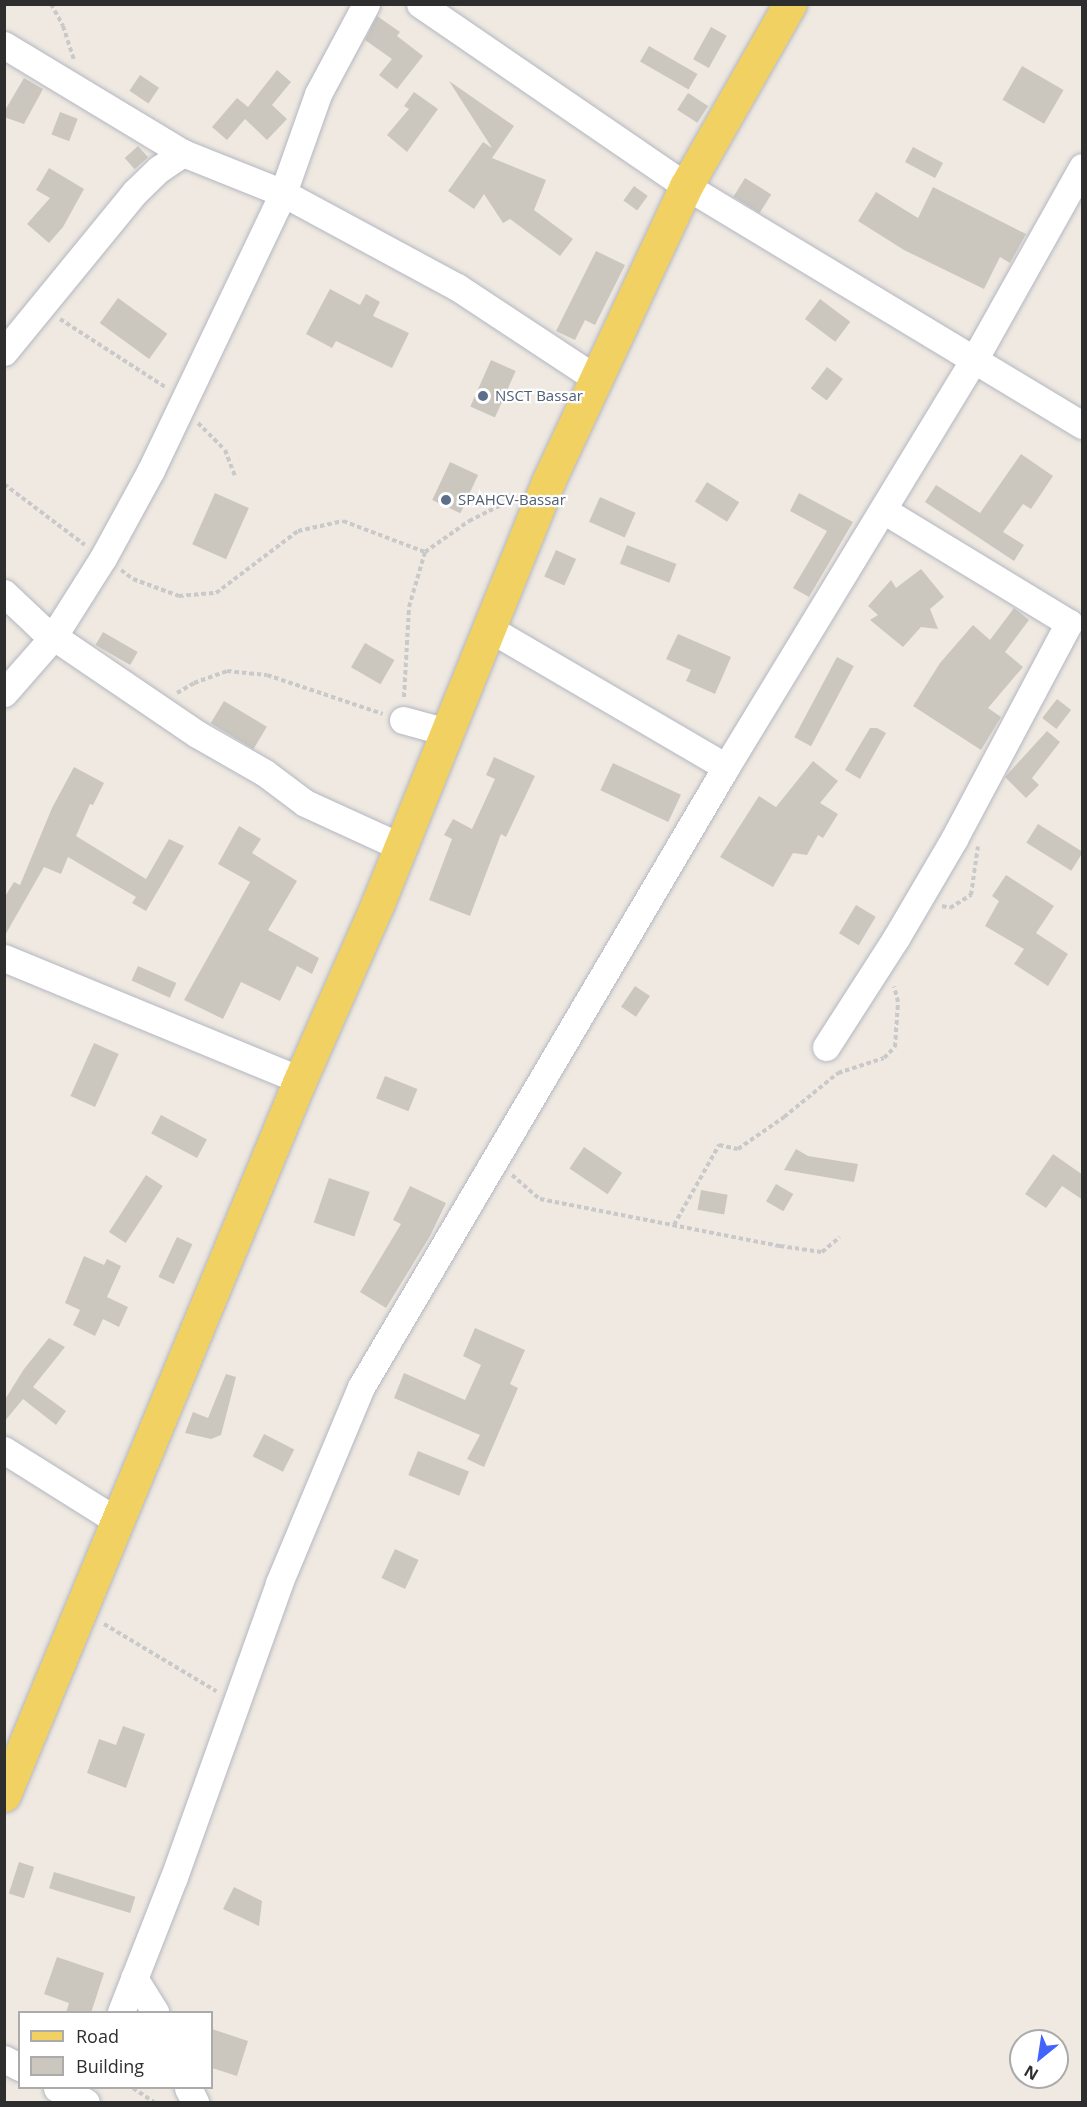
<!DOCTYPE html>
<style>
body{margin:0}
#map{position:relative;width:1087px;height:2107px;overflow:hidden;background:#efe9e1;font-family:"Open Sans",sans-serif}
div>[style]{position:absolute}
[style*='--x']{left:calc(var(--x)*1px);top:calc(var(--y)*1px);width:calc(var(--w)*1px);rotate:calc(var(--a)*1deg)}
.building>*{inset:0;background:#cbc7bf;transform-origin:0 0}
.path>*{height:4px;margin-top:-2px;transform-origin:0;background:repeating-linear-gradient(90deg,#c9c9c9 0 4.5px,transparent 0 7.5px)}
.roads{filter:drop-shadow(0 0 2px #b4b7c1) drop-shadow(0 0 2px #b4b7c1)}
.minor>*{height:27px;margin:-13.5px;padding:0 13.5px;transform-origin:13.5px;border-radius:13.5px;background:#fff}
.major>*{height:33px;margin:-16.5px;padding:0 16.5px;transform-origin:16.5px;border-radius:16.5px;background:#f2d163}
.dots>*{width:16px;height:16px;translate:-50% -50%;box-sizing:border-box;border:3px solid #fff;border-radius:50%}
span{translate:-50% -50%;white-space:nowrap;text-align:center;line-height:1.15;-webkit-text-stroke:4.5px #fff;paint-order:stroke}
.service-label{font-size:15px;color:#4e5e75}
.left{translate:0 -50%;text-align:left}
.frame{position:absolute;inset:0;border:6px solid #2e2e2e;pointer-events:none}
.legend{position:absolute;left:18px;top:2011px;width:195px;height:78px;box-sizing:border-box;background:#fff;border:2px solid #ababab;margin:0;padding:8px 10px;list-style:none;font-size:18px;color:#2e2e2e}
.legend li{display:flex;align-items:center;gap:12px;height:30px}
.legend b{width:30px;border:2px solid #ababab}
.north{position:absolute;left:1009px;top:2029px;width:60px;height:60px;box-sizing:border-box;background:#fff;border:2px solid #ababab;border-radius:50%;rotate:210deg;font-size:16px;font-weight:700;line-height:24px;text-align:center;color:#2e2e2e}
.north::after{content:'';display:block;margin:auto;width:21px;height:27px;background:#4264fb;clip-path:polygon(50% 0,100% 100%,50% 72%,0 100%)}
</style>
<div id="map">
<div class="building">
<div style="clip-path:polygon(377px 16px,400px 32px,397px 36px,423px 56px,397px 89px,379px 75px,392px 59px,365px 40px)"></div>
<div style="left:711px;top:27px;width:18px;height:37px;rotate:29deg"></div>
<div style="left:649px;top:46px;width:56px;height:18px;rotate:30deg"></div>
<div style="left:1022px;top:66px;width:48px;height:39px;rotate:30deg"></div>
<div style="clip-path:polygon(277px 70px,291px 82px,272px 105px,287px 119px,267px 140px,245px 119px,227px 140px,212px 127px,237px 98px,248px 107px)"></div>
<div style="left:140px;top:75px;width:23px;height:19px;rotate:34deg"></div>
<div style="clip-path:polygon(24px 78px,43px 89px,24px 124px,4px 117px,4px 112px)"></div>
<div style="clip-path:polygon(449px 81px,514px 126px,492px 158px,546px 180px,534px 210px,573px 239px,560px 256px,510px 219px,503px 223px,484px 194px,474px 209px,448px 191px,483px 142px,492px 148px)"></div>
<div style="clip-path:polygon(414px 92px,438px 109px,407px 152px,387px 135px,409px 109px,404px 106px)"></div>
<div style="left:688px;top:93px;width:24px;height:20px;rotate:33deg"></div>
<div style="left:60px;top:112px;width:19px;height:24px;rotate:21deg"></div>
<div style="left:138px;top:146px;width:15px;height:18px;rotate:48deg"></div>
<div style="left:913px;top:147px;width:34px;height:17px;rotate:28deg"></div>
<div style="clip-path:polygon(49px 168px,84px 189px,63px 227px,49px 243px,27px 224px,50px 198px,36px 190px)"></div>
<div style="left:745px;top:178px;width:31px;height:22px;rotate:32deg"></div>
<div style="left:634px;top:186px;width:17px;height:18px;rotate:36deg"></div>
<div style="clip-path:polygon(933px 187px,1026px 234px,1010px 263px,1000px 257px,984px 289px,904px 250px,858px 221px,876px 192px,918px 218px)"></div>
<div style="clip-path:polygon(596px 251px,625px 265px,595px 325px,585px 320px,575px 340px,556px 331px)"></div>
<div style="clip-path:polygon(330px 289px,360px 305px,366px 294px,380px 302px,373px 316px,409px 333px,392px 368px,336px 341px,332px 348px,306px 334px)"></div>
<div style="left:118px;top:298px;width:61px;height:31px;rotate:36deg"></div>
<div style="left:820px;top:299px;width:38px;height:25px;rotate:37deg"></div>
<div style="left:491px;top:360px;width:27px;height:51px;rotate:24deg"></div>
<div style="left:827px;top:367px;width:20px;height:27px;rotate:37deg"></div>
<div style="clip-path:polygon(1021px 454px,1053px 476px,1031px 509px,1023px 504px,1003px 532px,1024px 545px,1014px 561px,925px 502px,936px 485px,980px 513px)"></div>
<div style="left:450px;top:462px;width:31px;height:42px;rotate:25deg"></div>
<div style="left:707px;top:482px;width:38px;height:23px;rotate:32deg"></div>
<div style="left:215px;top:493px;width:37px;height:56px;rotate:24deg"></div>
<div style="clip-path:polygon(799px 493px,853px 522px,809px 597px,793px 588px,827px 531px,790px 511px)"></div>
<div style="left:600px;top:497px;width:39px;height:27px;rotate:24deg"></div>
<div style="left:627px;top:545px;width:53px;height:20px;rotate:21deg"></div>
<div style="left:556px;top:550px;width:22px;height:29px;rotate:24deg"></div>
<div style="clip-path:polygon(921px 569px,944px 597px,930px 609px,938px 629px,921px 627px,903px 647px,870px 620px,878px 615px,868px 606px,891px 580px,896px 588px)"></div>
<div style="clip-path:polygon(1014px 608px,1029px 620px,1005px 652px,1023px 667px,988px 708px,1001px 717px,981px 750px,913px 706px,940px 663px,973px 625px,990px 640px)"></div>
<div style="left:103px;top:632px;width:40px;height:15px;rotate:30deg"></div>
<div style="clip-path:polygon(678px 634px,731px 657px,715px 694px,686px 681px,691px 670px,666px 659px)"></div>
<div style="left:365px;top:643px;width:34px;height:28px;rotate:30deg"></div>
<div style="left:837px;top:657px;width:19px;height:91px;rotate:28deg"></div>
<div style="left:1057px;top:699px;width:18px;height:24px;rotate:38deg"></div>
<div style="left:224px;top:701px;width:50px;height:26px;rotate:31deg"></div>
<div style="clip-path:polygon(870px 728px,877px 728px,886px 733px,860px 779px,845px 770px)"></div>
<div style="clip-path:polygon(1047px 731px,1060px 742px,1032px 778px,1039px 785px,1026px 798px,1005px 777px)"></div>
<div style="clip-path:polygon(494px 757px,535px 776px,506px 837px,501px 834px,470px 916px,429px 900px,452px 839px,444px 835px,453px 819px,472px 829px,495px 779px,486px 775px)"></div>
<div style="clip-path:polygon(813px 761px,838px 781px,820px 803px,838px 814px,823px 838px,818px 835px,807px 855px,793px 853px,773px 887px,720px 857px,759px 796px,776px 807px)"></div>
<div style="left:613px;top:763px;width:75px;height:30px;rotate:25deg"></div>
<div style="clip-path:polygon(74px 767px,104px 783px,93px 805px,90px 804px,76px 836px,146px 879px,169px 839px,184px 846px,146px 911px,132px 903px,136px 897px,68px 857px,61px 874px,44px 867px,4px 937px,4px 898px,14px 882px,20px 885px,52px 808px)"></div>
<div style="left:1038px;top:824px;width:53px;height:22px;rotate:32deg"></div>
<div style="clip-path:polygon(239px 826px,261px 839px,252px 853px,297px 881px,268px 930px,319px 958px,312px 974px,297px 966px,280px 1001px,241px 982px,223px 1019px,184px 1000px,250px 882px,218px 864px)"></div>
<div style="clip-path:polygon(1006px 875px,1054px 906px,1036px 933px,1068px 954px,1048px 986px,1014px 964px,1024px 949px,985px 926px,999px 901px,992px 896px)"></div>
<div style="left:856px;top:905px;width:23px;height:33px;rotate:31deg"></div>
<div style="left:138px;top:966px;width:42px;height:16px;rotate:24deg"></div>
<div style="left:635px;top:986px;width:18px;height:25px;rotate:34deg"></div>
<div style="left:94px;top:1043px;width:27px;height:58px;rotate:24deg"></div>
<div style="left:385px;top:1076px;width:35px;height:24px;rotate:22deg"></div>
<div style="left:161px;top:1115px;width:52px;height:21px;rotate:28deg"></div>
<div style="left:584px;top:1147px;width:46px;height:26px;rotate:34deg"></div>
<div style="clip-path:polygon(796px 1149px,808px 1156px,858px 1164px,854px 1182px,784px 1170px)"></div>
<div style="clip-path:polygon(1053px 1154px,1083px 1175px,1083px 1200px,1062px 1186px,1046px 1208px,1025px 1194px)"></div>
<div style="left:146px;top:1175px;width:20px;height:68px;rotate:33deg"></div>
<div style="left:329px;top:1178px;width:43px;height:47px;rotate:19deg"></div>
<div style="left:776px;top:1184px;width:20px;height:20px;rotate:30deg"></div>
<div style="clip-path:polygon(410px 1186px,446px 1203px,430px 1236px,386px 1308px,360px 1292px,401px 1224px,393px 1220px)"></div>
<div style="left:701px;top:1190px;width:27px;height:20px;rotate:10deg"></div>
<div style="left:177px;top:1237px;width:17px;height:44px;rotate:25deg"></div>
<div style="clip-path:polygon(84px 1256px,104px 1265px,107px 1259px,121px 1266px,107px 1297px,128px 1307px,119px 1327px,103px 1319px,95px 1336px,73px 1325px,80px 1310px,65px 1303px)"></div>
<div style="clip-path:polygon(475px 1328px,525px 1350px,510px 1384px,518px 1388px,484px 1467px,467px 1459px,480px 1435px,394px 1398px,404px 1373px,465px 1400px,481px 1365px,463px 1356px)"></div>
<div style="clip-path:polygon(49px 1338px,65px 1347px,33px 1387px,66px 1411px,56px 1425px,23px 1399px,4px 1422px,4px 1401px,24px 1369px)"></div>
<div style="clip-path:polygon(226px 1374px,236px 1377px,221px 1435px,211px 1439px,185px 1433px,193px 1412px,208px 1418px)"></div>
<div style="left:264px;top:1434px;width:34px;height:25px;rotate:27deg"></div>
<div style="left:418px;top:1451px;width:55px;height:26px;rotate:22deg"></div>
<div style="left:395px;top:1549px;width:26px;height:32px;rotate:25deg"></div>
<div style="clip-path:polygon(123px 1726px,145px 1734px,126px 1788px,87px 1773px,99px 1739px,116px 1745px)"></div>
<div style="left:19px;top:1862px;width:16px;height:33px;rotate:18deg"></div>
<div style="left:54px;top:1872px;width:85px;height:17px;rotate:17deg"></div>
<div style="clip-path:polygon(234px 1887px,262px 1901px,259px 1926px,223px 1909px)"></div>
<div style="clip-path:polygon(57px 1957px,104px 1973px,91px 2013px,66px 2013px,69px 2003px,44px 1994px)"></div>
<div style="clip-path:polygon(212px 2029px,248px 2041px,237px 2076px,212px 2068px)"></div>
</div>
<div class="path">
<div style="--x:51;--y:4;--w:25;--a:61"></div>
<div style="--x:63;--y:26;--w:35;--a:72"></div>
<div style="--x:4;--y:6;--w:3;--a:-45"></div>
<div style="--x:60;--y:319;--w:125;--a:32.9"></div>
<div style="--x:198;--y:423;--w:38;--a:45"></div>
<div style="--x:225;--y:450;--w:28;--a:69"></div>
<div style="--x:4;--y:484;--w:101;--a:37"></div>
<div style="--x:121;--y:570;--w:15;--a:37"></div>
<div style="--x:133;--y:579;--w:49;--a:20.3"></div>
<div style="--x:179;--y:596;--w:37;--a:-5"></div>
<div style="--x:216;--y:593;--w:103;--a:-37.1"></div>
<div style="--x:298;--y:531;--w:46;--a:-12.5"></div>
<div style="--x:343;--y:521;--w:88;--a:20.7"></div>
<div style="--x:177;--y:693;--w:20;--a:-30"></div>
<div style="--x:194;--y:683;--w:35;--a:-20"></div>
<div style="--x:227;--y:671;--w:40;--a:5.7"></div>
<div style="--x:267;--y:675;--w:122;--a:18.6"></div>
<div style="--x:404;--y:697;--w:90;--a:-86.8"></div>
<div style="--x:409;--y:607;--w:57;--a:-73.8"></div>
<div style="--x:425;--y:552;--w:54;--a:-35.2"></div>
<div style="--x:469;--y:521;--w:47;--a:-26.6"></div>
<div style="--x:942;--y:906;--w:8;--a:14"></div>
<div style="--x:950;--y:908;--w:25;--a:-32"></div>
<div style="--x:971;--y:895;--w:49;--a:-81.9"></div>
<div style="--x:512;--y:1175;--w:37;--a:41"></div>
<div style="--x:540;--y:1199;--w:245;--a:11.1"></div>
<div style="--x:780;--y:1246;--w:42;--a:8.1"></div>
<div style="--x:822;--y:1252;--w:23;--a:-40"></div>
<div style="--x:674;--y:1225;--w:92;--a:-60.6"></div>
<div style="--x:719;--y:1145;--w:19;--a:12"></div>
<div style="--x:738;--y:1149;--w:56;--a:-34.8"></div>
<div style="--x:784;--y:1117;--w:70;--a:-39.2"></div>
<div style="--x:838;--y:1073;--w:48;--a:-18.1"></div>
<div style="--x:884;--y:1058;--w:16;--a:-45"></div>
<div style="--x:895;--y:1047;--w:45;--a:-86.2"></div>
<div style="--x:898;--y:1002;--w:16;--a:-104"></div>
<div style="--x:104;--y:1624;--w:131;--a:30.9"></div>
<div style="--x:133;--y:2088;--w:25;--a:34"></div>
</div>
<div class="roads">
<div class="minor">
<div style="--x:420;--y:4;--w:322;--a:34.4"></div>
<div style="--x:686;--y:186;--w:463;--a:31.1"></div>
<div style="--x:4;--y:45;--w:209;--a:31.1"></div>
<div style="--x:4;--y:352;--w:207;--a:-50.7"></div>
<div style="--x:135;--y:192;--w:33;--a:-44"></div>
<div style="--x:159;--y:169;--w:29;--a:-34"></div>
<div style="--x:183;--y:153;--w:108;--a:21.8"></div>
<div style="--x:283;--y:193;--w:198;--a:28.4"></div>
<div style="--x:457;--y:287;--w:165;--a:33.4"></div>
<div style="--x:4;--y:593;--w:51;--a:43.4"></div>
<div style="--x:41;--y:628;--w:189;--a:34.2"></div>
<div style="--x:197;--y:734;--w:78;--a:29.8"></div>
<div style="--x:265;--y:773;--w:50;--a:36.9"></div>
<div style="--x:305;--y:803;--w:106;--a:24.6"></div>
<div style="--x:490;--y:629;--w:273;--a:30.3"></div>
<div style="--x:4;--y:693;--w:74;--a:-48.8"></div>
<div style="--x:53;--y:637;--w:93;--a:-57.7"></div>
<div style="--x:103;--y:558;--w:100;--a:-61.4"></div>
<div style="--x:151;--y:470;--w:307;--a:-64.5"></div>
<div style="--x:283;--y:193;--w:105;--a:-70.5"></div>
<div style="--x:318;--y:94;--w:102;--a:-61.9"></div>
<div style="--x:403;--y:720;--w:46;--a:15.3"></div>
<div style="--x:4;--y:958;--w:320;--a:22.4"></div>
<div style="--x:826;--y:1047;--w:130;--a:-57.3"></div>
<div style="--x:896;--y:938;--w:115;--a:-59.6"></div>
<div style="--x:954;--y:839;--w:245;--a:-62"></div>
<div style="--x:1069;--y:623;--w:218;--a:-148.7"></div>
<div style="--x:4;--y:1450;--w:133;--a:32.1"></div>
<div style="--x:134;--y:1978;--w:40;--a:58"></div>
<div style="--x:121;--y:2012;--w:145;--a:-68.6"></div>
<div style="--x:174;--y:1877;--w:312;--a:-70.3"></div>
<div style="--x:279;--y:1583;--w:212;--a:-67.3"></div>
<div style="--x:361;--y:1387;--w:719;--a:-59.51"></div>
<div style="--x:726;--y:767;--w:479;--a:-58.7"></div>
<div style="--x:975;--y:358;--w:219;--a:-60.7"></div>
<div style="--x:4;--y:2059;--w:18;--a:27"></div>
<div style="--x:57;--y:2088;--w:32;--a:26"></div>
<div style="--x:188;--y:2088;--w:16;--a:63"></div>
</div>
<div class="major">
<div style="--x:4;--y:1795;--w:774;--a:-67.51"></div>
<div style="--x:300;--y:1080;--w:193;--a:-66.2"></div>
<div style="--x:378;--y:903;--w:454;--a:-68"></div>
<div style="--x:548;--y:482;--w:327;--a:-65"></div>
<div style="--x:686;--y:186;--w:210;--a:-60.3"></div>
</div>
</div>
<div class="dots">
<div style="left:483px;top:396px;background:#5c6f8a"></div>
<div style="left:446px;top:500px;background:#5c6f8a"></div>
</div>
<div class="service-label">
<span class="left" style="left:495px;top:396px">NSCT Bassar</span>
<span class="left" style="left:458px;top:500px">SPAHCV-Bassar</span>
</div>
<div class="frame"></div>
<ul class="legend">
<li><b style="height:8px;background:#f2d163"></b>Road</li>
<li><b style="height:16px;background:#cbc7bf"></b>Building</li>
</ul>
<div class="north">N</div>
</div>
